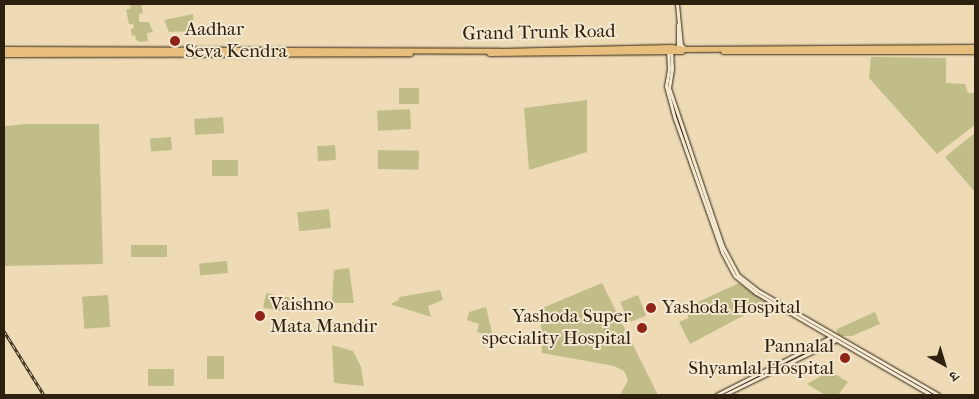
<!DOCTYPE html>
<meta charset="utf-8">
<style>
body{margin:0}
#map{position:relative;width:979px;height:399px;overflow:hidden;background:#eedbb6;font-family:"IM FELL French Canon","Noto Serif Devanagari",serif}
div>[style]{position:absolute}
[style*='--x']{left:calc(var(--x)*1px);top:calc(var(--y)*1px);width:calc(var(--w)*1px);rotate:calc(var(--a)*1deg)}
.green>*{inset:0;background:#c1bd88;transform-origin:0 0}
.roads{filter:drop-shadow(0 0 1px #2e200e) drop-shadow(0 0 1px #2e200e)}
.secondary>*{height:3px;margin:-1.5px;padding:0 1.5px;transform-origin:1.5px;border-radius:1.5px;background:#f4e8d0}
.highway>*{height:5px;margin:-2.5px;padding:0 2.5px;transform-origin:2.5px;border-radius:2.5px;background:#e7be7b}
.rail>*{height:3px;margin-top:-1.5px;transform-origin:0;background:repeating-linear-gradient(90deg,#f4e8d0 0 4px,#2e200e 0 8px);box-sizing:border-box;border-block:1px solid #2e200e}
.dots>*{width:14px;height:14px;translate:-50% -50%;box-sizing:border-box;border:2px solid #f4e8d0;border-radius:50%}
span{translate:-50% -50%;white-space:nowrap;text-align:center;line-height:1.15;-webkit-text-stroke:4px #f4e8d0;paint-order:stroke}
.poi-label{font-size:19px;color:#2e200e}
.left{translate:0 -50%;text-align:left}
.right{translate:-100% -50%;text-align:right}
.street-label{font-size:19px;color:#2e200e}
.frame{position:absolute;inset:0;border:5px solid #2e200e;pointer-events:none}
.north{position:absolute;left:919px;top:339px;width:50px;height:50px;-webkit-text-stroke:4px #f4e8d0;paint-order:stroke;rotate:141deg;font-size:14px;font-weight:700;line-height:20px;text-align:center;color:#2e200e}
.north::after{content:'';display:block;margin:auto;width:18px;height:22px;background:#2e200e;clip-path:polygon(50% 0,100% 100%,50% 72%,0 100%)}
</style>
<div id="map">
<div class="green">
<div style="clip-path:polygon(130px 4px,141px 4px,143px 13px,139px 14px,139px 22px,149px 22px,153px 32px,147px 33px,148px 41px,140px 42px,136px 40px,135px 35px,132px 36px,131px 29px,134px 28px,133px 24px,129px 24px,126px 10px,131px 8px)"></div>
<div style="clip-path:polygon(193px 14px,194px 31px,169px 32px,164px 20px)"></div>
<div style="clip-path:polygon(871px 57px,946px 58px,946px 83px,965px 84px,968px 93px,975px 93px,975px 125px,937px 154px,869px 78px)"></div>
<div style="left:399px;top:88px;width:20px;height:16px"></div>
<div style="clip-path:polygon(587px 100px,587px 152px,529px 170px,524px 108px)"></div>
<div style="left:410px;top:109px;width:20px;height:33px;rotate:87deg"></div>
<div style="left:223px;top:117px;width:16px;height:29px;rotate:86deg"></div>
<div style="clip-path:polygon(27px 124px,99px 124px,103px 264px,4px 266px,4px 126px)"></div>
<div style="clip-path:polygon(975px 133px,975px 192px,945px 157px)"></div>
<div style="left:171px;top:137px;width:13px;height:21px;rotate:86deg"></div>
<div style="left:335px;top:145px;width:15px;height:18px;rotate:86deg"></div>
<div style="left:378px;top:150px;width:41px;height:19px;rotate:1deg"></div>
<div style="left:238px;top:160px;width:16px;height:26px;rotate:90deg"></div>
<div style="left:329px;top:209px;width:19px;height:32px;rotate:84deg"></div>
<div style="left:167px;top:245px;width:12px;height:36px;rotate:90deg"></div>
<div style="left:227px;top:261px;width:12px;height:28px;rotate:85deg"></div>
<div style="clip-path:polygon(349px 268px,354px 303px,332px 303px,334px 270px)"></div>
<div style="clip-path:polygon(602px 283px,658px 395px,620px 395px,628px 380px,624px 371px,614px 366px,542px 353px,540px 309px)"></div>
<div style="clip-path:polygon(739px 283px,769px 302px,690px 344px,679px 322px,688px 318px,687px 307px)"></div>
<div style="clip-path:polygon(440px 290px,443px 300px,428px 306px,431px 317px,390px 304px,399px 300px,399px 297px)"></div>
<div style="left:266px;top:293px;width:26px;height:15px;rotate:11deg"></div>
<div style="left:108px;top:295px;width:32px;height:26px;rotate:86deg"></div>
<div style="left:638px;top:295px;width:22px;height:19px;rotate:68deg"></div>
<div style="clip-path:polygon(486px 307px,493px 337px,477px 332px,479px 324px,467px 320px,469px 312px)"></div>
<div style="clip-path:polygon(875px 312px,880px 324px,852px 336px,840px 336px,837px 334px,837px 329px)"></div>
<div style="clip-path:polygon(323px 322px,359px 322px,360px 330px,343px 332px,322px 331px)"></div>
<div style="clip-path:polygon(332px 345px,353px 351px,361px 367px,364px 386px,334px 383px)"></div>
<div style="left:207px;top:356px;width:17px;height:23px"></div>
<div style="left:174px;top:369px;width:17px;height:26px;rotate:90deg"></div>
<div style="clip-path:polygon(830px 371px,848px 382px,838px 395px,825px 395px,807px 384px)"></div>
</div>
<div class="roads">
<div class="secondary">
<div style="--x:677;--y:4;--w:41;--a:84.4"></div>
<div style="--x:681;--y:45;--w:5;--a:37"></div>
<div style="--x:678;--y:48;--w:24;--a:-90"></div>
<div style="--x:671;--y:49;--w:20;--a:87"></div>
<div style="--x:672;--y:69;--w:19;--a:99"></div>
<div style="--x:669;--y:88;--w:166;--a:71.3"></div>
<div style="--x:722;--y:245;--w:34;--a:62"></div>
<div style="--x:738;--y:275;--w:24;--a:38"></div>
<div style="--x:757;--y:290;--w:210;--a:30"></div>
<div style="--x:668;--y:50;--w:19;--a:87"></div>
<div style="--x:669;--y:69;--w:17;--a:100"></div>
<div style="--x:666;--y:86;--w:34;--a:75"></div>
<div style="--x:675;--y:119;--w:141;--a:70.5"></div>
<div style="--x:722;--y:252;--w:27;--a:62"></div>
<div style="--x:735;--y:276;--w:27;--a:39"></div>
<div style="--x:756;--y:293;--w:203;--a:30.2"></div>
<div style="--x:716;--y:395;--w:129;--a:-26.8"></div>
<div style="--x:724;--y:395;--w:123;--a:-26.1"></div>
</div>
<div class="highway">
<div style="--x:4;--y:49;--w:495;--a:0.2"></div>
<div style="--x:499;--y:51;--w:172;--a:-1.3"></div>
<div style="--x:671;--y:47;--w:14;--a:8"></div>
<div style="--x:685;--y:49;--w:290;--a:-0.4"></div>
<div style="--x:723;--y:51;--w:252;--a:0"></div>
<div style="--x:489;--y:53;--w:193;--a:-0.6"></div>
<div style="--x:4;--y:54;--w:406;--a:-0.1"></div>
</div>
</div>
<div class="rail">
<div style="--x:4;--y:331;--w:75;--a:58"></div>
</div>
<div class="dots">
<div style="left:175px;top:41px;background:#8f2418"></div>
<div style="left:651px;top:308px;background:#8f2418"></div>
<div style="left:260px;top:316px;background:#8f2418"></div>
<div style="left:642px;top:328px;background:#8f2418"></div>
<div style="left:845px;top:358px;background:#8f2418"></div>
</div>
<div class="poi-label">
<span class="left" style="left:185px;top:41px">Aadhar<br>Seva Kendra</span>
<span class="left" style="left:270px;top:316px">Vaishno<br>Mata Mandir</span>
<span class="left" style="left:662px;top:308px">Yashoda Hospital</span>
<span class="right" style="left:631px;top:328px">Yashoda Super<br>speciality Hospital</span>
<span class="right" style="left:834px;top:358px">Pannalal<br>Shyamlal Hospital</span>
</div>
<div class="street-label">
<span style="left:539px;top:33px;rotate:-1deg">Grand Trunk Road</span>
</div>
<div class="frame"></div>
<div class="north">उ</div>
</div>
